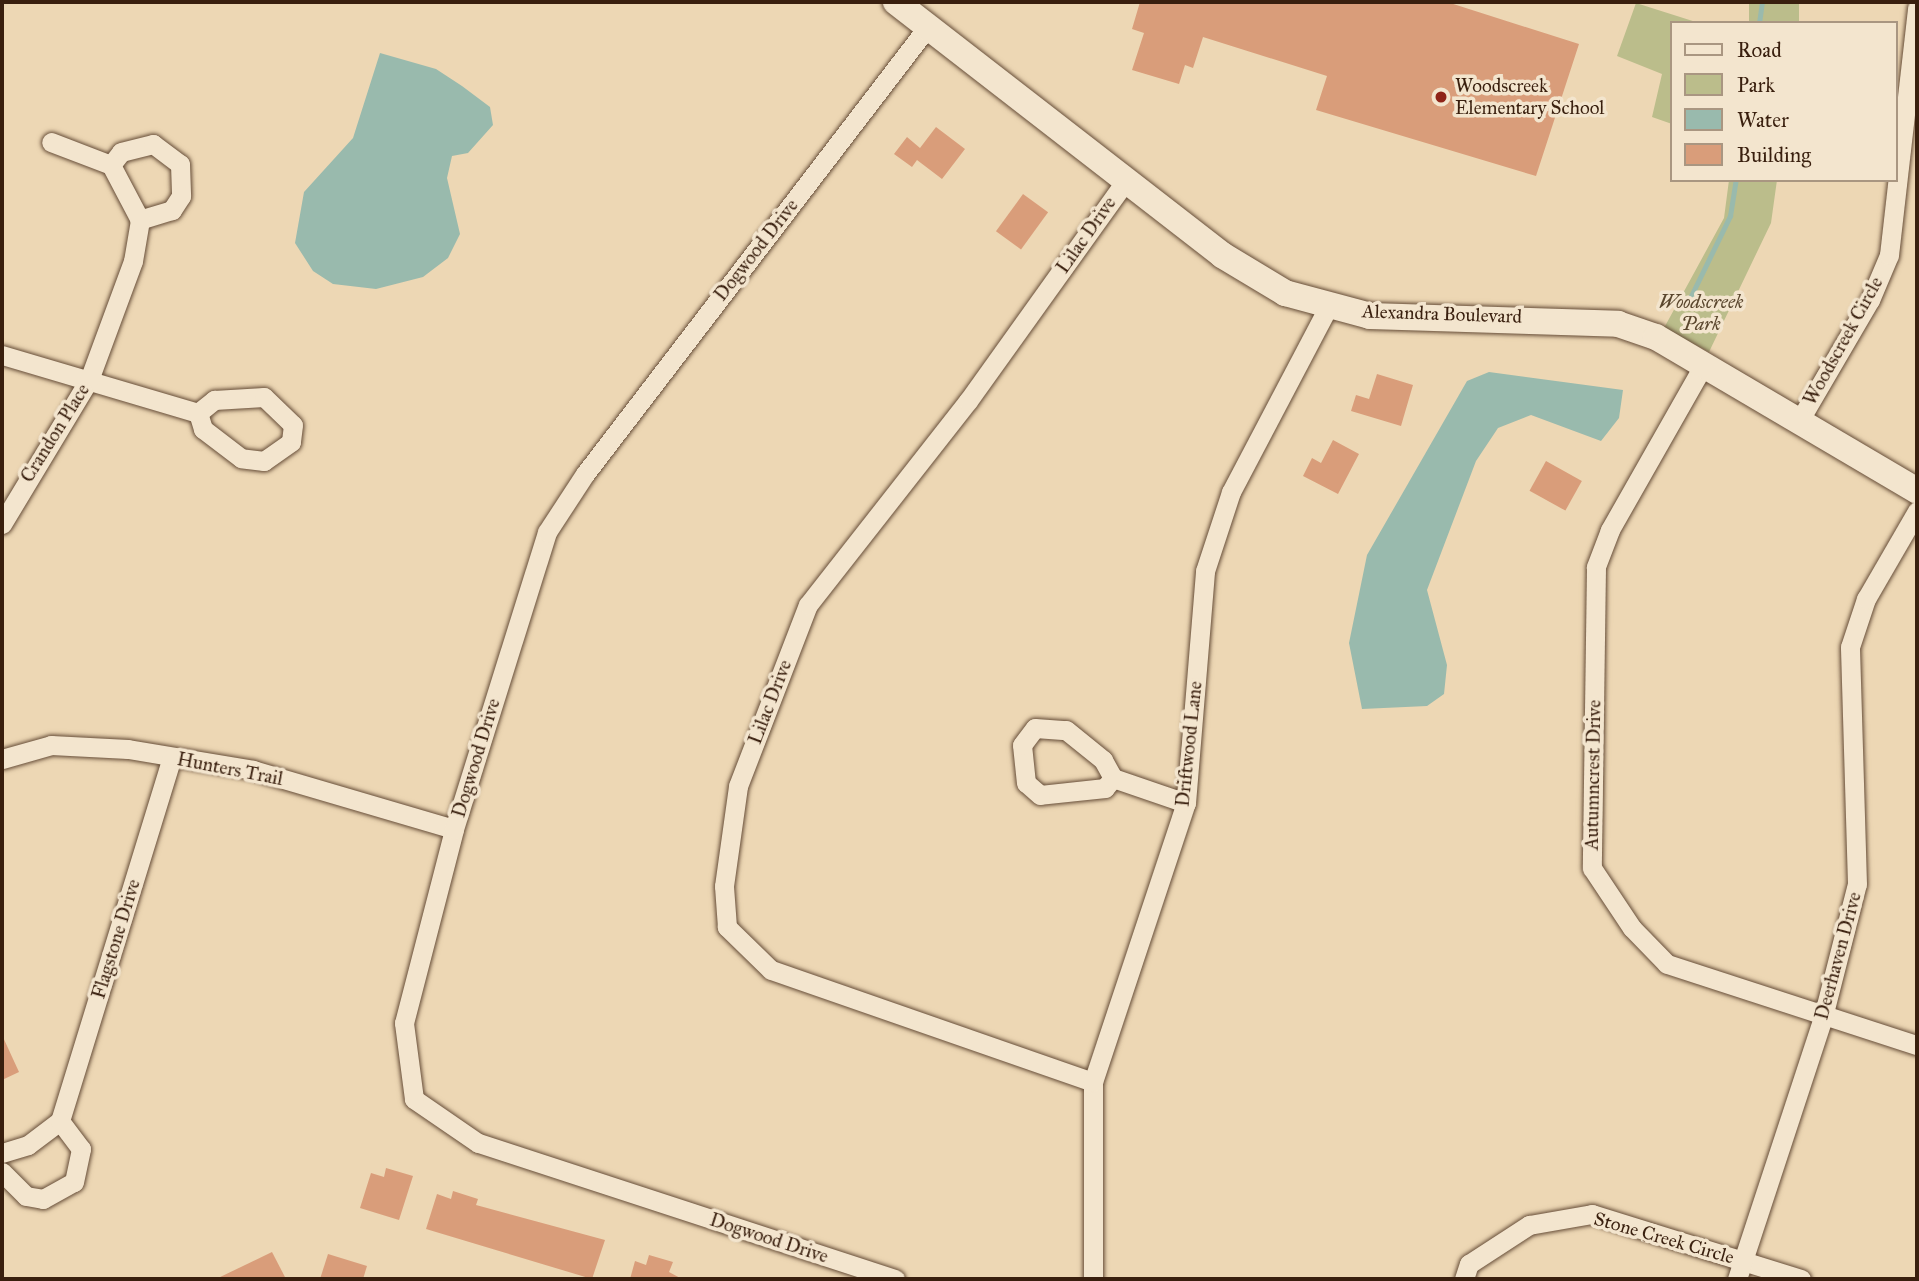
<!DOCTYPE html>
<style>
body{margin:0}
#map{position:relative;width:1919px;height:1281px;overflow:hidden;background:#edd7b4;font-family:"IM FELL Great Primer",serif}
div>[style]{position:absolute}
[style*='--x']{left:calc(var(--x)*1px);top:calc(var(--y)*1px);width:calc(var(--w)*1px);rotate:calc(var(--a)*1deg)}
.green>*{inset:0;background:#bbbd8b;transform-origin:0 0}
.water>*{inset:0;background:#99baad}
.stream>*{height:5px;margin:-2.5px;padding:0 2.5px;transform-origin:2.5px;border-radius:2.5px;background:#99baad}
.building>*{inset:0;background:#d99d7a;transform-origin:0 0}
.roads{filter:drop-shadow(0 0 2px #664d38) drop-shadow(0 0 2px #664d38)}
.street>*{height:19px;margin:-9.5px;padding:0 9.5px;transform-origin:9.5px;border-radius:9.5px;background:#f3e5ce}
.secondary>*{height:26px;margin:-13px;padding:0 13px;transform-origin:13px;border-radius:13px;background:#f3e5ce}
.dots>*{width:19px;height:19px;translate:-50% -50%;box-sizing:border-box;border:4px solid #f3e5ce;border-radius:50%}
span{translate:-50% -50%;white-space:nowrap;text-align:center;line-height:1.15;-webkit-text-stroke:7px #f3e5ce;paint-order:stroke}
.poi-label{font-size:19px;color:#391f0e}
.left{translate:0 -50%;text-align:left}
.street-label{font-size:19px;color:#391f0e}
.park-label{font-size:19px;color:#5a462d;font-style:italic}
.frame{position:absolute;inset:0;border:4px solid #391f0e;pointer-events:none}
.legend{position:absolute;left:1670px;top:21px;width:228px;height:161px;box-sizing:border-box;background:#f3e5ce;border:2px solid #a99681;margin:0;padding:9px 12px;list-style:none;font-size:21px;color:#391f0e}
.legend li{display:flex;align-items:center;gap:14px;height:35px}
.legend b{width:35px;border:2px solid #a99681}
</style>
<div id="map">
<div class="green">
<div style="left:1749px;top:2px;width:50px;height:21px"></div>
<div style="clip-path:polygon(1636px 3px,1699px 23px,1672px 23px,1672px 124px,1652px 117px,1662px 74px,1617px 56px)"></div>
<div style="clip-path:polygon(1729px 180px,1777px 180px,1771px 223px,1709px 352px,1664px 328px,1724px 218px)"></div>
</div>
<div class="water">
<div style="clip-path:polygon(380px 53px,436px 69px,462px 86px,490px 107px,493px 125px,468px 153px,452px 156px,447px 178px,460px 234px,448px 258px,423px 277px,376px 289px,333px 284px,313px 271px,295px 243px,304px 192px,353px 138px)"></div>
<div style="clip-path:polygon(1489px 372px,1623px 390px,1619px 418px,1601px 441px,1531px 415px,1498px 428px,1476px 461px,1427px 590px,1447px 665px,1444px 694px,1427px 706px,1362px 709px,1349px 643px,1367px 555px,1467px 381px)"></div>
</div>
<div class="stream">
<div style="--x:1759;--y:23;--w:21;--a:-82"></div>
<div style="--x:1688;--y:302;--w:96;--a:-64"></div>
<div style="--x:1730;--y:216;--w:36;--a:-81"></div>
</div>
<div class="building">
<div style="clip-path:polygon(1140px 2px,1447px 2px,1579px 44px,1536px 176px,1316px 110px,1327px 76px,1203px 37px,1193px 68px,1185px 65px,1179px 84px,1132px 70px,1144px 33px,1132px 29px)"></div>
<div style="clip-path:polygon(936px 127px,965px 149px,942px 179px,917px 160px,912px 167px,894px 154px,907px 137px,920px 148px)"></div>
<div style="left:1023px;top:194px;width:31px;height:46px;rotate:36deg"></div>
<div style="clip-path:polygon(1377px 374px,1413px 385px,1401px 426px,1351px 411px,1356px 395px,1369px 399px)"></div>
<div style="clip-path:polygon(1333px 440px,1359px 454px,1338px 494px,1303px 476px,1312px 458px,1321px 463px)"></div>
<div style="left:1546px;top:461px;width:41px;height:34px;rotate:29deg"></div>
<div style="clip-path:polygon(2px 1035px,19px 1072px,2px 1080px)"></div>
<div style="clip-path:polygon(386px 1168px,413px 1176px,399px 1220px,360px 1208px,371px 1173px,384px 1177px)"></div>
<div style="clip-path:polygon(453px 1191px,478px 1199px,476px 1205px,605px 1240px,592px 1279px,426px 1229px,437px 1194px,451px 1199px)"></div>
<div style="clip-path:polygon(272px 1252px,286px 1279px,216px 1279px)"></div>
<div style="clip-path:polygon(328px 1254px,367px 1266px,363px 1279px,320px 1279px)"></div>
<div style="clip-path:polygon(649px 1255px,673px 1262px,669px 1272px,682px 1279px,630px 1279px,635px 1261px,646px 1265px)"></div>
</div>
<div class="roads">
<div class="street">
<div style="--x:111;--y:165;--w:16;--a:-52"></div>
<div style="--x:121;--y:152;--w:33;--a:-14"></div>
<div style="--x:153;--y:144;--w:34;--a:37"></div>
<div style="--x:180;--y:164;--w:32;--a:88"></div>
<div style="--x:181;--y:196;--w:17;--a:123"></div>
<div style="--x:172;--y:210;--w:34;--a:163"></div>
<div style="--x:2;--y:355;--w:204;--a:16.5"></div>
<div style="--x:198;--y:413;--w:21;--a:-39"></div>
<div style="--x:214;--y:400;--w:50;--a:-3.4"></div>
<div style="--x:264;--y:397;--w:40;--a:44"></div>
<div style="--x:293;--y:425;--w:17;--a:97"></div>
<div style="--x:291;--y:442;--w:33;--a:145"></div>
<div style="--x:264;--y:461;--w:23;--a:-173"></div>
<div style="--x:241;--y:458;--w:48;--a:-142.7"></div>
<div style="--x:203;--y:429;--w:17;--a:-107"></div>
<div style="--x:1703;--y:366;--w:189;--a:119.6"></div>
<div style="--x:1610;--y:530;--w:40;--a:111"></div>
<div style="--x:1596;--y:567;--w:301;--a:90.8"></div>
<div style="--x:1592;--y:868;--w:72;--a:56.3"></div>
<div style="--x:1632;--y:928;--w:50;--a:45.8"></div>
<div style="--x:1667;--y:964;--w:263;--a:18"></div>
<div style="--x:1798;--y:423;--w:143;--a:-59.7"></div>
<div style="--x:1870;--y:300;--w:49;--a:-67.1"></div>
<div style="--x:1889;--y:255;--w:249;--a:-83.5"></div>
<div style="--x:2;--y:524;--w:168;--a:-58.9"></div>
<div style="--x:89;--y:380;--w:127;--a:-69.7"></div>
<div style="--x:133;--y:261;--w:42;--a:-80.3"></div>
<div style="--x:140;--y:220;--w:62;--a:-117.8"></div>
<div style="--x:111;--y:165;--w:64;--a:-159"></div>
<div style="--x:2;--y:759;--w:51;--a:-15.9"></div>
<div style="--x:51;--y:745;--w:77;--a:3"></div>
<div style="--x:128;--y:749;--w:127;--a:9.5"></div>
<div style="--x:253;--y:770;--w:209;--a:16.4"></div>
<div style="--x:1113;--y:778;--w:13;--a:129"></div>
<div style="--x:1105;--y:788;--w:65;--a:173.9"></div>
<div style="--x:1040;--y:795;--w:18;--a:-139"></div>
<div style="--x:1026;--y:783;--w:38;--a:-96"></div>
<div style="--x:1022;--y:745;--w:21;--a:-53"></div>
<div style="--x:1035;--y:728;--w:31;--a:4"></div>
<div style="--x:1066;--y:730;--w:48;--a:39"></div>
<div style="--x:1103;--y:760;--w:21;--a:61"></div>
<div style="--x:1113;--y:778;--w:77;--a:18.9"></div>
<div style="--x:1093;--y:1082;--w:341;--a:-160.8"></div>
<div style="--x:771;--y:970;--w:62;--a:-135.7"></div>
<div style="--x:727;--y:927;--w:41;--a:-94.2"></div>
<div style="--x:724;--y:886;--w:101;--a:-82"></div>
<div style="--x:738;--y:786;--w:194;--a:-68.9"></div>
<div style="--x:808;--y:605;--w:259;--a:-51.9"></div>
<div style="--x:968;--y:401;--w:272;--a:-54.4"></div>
<div style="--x:2;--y:1153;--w:27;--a:-17"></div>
<div style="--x:28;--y:1145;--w:40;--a:-37"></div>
<div style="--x:60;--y:1121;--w:380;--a:-72.9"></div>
<div style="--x:2;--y:1172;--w:34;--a:45"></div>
<div style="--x:26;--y:1196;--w:17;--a:10"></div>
<div style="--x:43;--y:1199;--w:35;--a:-29"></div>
<div style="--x:74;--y:1182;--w:34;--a:-78"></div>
<div style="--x:81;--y:1149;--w:35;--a:-127"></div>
<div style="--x:895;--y:1279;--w:439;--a:-161.9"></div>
<div style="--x:478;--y:1143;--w:78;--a:-145.5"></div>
<div style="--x:414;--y:1099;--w:77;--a:-97.5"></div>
<div style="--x:404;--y:1023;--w:200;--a:-75.5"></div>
<div style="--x:454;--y:829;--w:311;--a:-72.6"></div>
<div style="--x:547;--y:532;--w:69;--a:-56.8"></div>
<div style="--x:585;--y:474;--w:561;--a:-52.54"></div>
<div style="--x:1093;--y:1279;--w:197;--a:-90"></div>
<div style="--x:1093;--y:1082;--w:294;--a:-71.6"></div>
<div style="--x:1186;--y:803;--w:233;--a:-85.3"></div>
<div style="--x:1205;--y:571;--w:83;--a:-71.8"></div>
<div style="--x:1231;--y:492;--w:209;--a:-62.3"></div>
<div style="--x:1464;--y:1279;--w:16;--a:-72"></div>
<div style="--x:1469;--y:1264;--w:72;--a:-33"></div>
<div style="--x:1529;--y:1225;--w:64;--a:-9.9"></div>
<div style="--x:1592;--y:1214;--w:219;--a:17.3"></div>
<div style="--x:1737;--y:1279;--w:276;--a:-71.8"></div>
<div style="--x:1823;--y:1017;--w:137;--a:-75.7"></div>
<div style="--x:1857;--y:884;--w:237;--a:-91.7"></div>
<div style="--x:1850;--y:647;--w:51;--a:-71.6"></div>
<div style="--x:1866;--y:599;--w:102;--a:-59.9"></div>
</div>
<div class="secondary">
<div style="--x:896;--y:2;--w:413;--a:37.8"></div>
<div style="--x:1222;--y:255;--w:74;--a:31.1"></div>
<div style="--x:1285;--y:293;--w:88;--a:15.1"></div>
<div style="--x:1370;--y:316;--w:248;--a:1.8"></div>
<div style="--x:1618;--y:324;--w:40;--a:18.9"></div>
<div style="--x:1656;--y:337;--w:303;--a:30.5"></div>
</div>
</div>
<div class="dots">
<div style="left:1441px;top:97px;background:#8f2418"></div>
</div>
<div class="poi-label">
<span class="left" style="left:1455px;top:97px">Woodscreek<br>Elementary School</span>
</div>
<div class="street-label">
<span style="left:1086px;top:235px;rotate:-55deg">Lilac Drive</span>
<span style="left:756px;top:250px;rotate:-52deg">Dogwood Drive</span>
<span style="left:1442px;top:314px;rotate:2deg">Alexandra Boulevard</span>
<span style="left:1843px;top:341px;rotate:-61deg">Woodscreek Circle</span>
<span style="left:55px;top:433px;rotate:-58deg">Crandon Place</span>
<span style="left:770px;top:702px;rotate:-69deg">Lilac Drive</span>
<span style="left:1189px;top:744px;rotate:-84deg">Driftwood Lane</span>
<span style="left:476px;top:758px;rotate:-73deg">Dogwood Drive</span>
<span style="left:230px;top:769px;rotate:11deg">Hunters Trail</span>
<span style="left:1593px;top:775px;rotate:-89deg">Autumncrest Drive</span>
<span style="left:116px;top:939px;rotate:-73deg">Flagstone Drive</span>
<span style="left:1838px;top:956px;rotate:-75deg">Deerhaven Drive</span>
<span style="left:769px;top:1238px;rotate:18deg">Dogwood Drive</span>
<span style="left:1664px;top:1238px;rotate:16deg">Stone Creek Circle</span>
</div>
<div class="park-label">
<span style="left:1701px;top:313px">Woodscreek<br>Park</span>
</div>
<div class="frame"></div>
<ul class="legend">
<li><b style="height:9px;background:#f3e5ce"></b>Road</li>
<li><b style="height:19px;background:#bbbd8b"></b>Park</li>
<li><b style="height:19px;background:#99baad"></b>Water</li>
<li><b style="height:19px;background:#d99d7a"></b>Building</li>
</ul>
</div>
